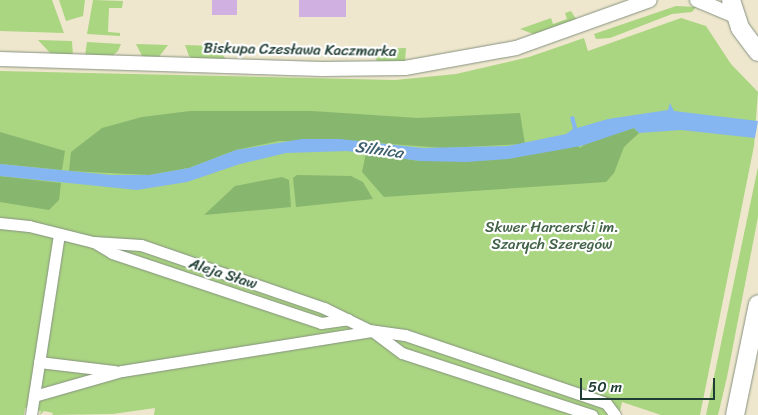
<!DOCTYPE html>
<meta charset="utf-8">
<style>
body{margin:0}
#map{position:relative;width:758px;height:415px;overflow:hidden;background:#eee7cd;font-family:Sriracha,sans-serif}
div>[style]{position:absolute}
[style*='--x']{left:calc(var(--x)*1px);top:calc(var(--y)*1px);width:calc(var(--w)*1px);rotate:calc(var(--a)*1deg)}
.green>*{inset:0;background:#aad581}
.forest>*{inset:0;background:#87b66f}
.water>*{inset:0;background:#85b6f1}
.building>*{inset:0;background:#cfb0e1;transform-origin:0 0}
.roads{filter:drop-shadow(0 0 1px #869280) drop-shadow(0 0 1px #869280)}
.pedestrian>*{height:11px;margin:-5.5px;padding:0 5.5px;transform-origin:5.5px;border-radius:5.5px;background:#fff}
.minor>*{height:14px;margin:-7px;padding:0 7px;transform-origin:7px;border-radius:7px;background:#fff}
.tertiary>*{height:18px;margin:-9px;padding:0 9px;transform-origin:9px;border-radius:9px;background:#fff}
span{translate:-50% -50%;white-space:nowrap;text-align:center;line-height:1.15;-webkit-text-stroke:4.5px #fff;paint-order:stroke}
.street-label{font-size:15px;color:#1f3d34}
.park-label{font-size:15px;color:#426347}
.water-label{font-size:16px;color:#3e616d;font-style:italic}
.scale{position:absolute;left:580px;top:378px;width:135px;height:22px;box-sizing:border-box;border:2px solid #1f3d34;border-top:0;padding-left:6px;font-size:15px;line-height:18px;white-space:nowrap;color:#1f3d34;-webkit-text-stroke:4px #fff;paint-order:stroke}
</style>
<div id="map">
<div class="green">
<div style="clip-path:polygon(0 0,52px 0,64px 33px,0 31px)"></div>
<div style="clip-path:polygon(59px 0,85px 0,83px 16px,66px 21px)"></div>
<div style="clip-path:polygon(93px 0,123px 1px,122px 8px,109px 8px,108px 32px,120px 33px,120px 36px,87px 34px)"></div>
<div style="clip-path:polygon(676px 6px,696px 7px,692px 12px,672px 14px,610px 38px,596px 39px,594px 34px)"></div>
<div style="clip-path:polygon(571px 11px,578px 22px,536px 35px,520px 29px,551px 18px,553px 24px,567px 19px,565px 13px)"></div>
<div style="clip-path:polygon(681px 18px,706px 26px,731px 64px,758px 92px,754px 146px,700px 415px,661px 415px,622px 402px,619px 415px,154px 415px,155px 408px,113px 414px,52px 415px,53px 413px,44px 411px,40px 415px,41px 411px,25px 408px,24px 415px,0 415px,0 71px,395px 80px,456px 74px,529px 57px,584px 38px,588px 51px)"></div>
<div style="clip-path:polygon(38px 40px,72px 41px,73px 56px,52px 55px)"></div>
<div style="clip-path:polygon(87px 42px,121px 44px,118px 51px,111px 57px,85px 56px)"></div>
<div style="clip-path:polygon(136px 44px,168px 45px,158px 58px,143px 58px)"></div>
<div style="clip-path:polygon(185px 45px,214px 46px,227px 60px,194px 60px,189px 56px)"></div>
<div style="clip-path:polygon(406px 48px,405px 62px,378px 63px,371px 49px)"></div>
<div style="clip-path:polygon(758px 167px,758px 217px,727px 377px,718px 415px,706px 415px)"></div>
</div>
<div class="forest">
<div style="clip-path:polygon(190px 111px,312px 111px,418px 118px,520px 113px,525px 144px,443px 148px,365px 142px,279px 141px,236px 150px,189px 168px,149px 175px,69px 171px,71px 152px,102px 128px,142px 117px)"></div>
<div style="clip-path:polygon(634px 128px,639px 133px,624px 147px,614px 173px,606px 182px,384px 197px,362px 172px,366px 153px,420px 161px,494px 160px,576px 144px,580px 148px,590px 140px)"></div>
<div style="clip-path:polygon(0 132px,65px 151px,62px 170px,0 164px)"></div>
<div style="clip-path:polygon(297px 175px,351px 176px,363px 182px,373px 199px,296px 207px,293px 178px)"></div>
<div style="clip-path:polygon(0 176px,61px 183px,59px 200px,49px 210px,0 202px)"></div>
<div style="clip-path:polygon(282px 177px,289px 180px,291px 207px,204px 215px,235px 186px)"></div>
</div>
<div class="water">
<div style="clip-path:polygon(670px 103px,674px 111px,758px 121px,755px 138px,681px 130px,639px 133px,634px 128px,581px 146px,508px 159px,466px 162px,420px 161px,347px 151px,286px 153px,240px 164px,187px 182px,137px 190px,0 176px,0 164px,111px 175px,149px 175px,189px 168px,236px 150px,302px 139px,340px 139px,423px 148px,508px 146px,566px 134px,573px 129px,570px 117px,574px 116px,577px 128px,608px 119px,668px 110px)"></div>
</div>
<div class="building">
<div style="left:212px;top:0;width:25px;height:15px"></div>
<div style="left:299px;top:0;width:47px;height:17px"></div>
</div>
<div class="roads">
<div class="pedestrian">
<div style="--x:0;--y:223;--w:29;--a:6"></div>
<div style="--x:29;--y:226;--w:66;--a:14"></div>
<div style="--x:93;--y:242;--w:48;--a:3.6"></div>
<div style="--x:141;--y:245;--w:194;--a:19"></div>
<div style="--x:324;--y:308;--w:50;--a:26.1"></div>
<div style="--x:369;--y:330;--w:36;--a:8"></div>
<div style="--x:405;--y:335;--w:212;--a:18.7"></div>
<div style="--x:606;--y:403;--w:15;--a:53"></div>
<div style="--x:94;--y:242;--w:21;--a:31"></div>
<div style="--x:112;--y:253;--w:220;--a:18.5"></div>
<div style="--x:321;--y:323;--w:27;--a:-8"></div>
<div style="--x:374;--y:332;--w:35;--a:37"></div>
<div style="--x:402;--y:353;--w:200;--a:18.1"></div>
<div style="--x:39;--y:362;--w:77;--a:6.8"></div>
<div style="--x:34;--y:396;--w:91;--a:-15.9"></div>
<div style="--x:122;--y:371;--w:254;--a:-9.1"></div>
<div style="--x:31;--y:415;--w:183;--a:-81.2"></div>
</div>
<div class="minor">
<div style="--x:697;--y:0;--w:41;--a:22.8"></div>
<div style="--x:0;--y:59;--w:322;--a:1.8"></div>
<div style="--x:322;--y:69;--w:83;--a:-0.7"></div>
<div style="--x:405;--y:68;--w:113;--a:-10.2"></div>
<div style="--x:516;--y:48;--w:142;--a:-19.7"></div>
</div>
<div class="tertiary">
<div style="--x:731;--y:0;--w:29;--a:72"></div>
<div style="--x:740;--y:28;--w:30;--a:53"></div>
<div style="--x:735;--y:415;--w:113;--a:-78.3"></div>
</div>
</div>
<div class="street-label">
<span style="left:300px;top:50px;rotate:1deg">Biskupa Czesława Kaczmarka</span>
<span style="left:223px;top:274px;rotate:18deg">Aleja Sław</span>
</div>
<div class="park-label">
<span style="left:552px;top:236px">Skwer Harcerski im.<br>Szarych Szeregów</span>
</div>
<div class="water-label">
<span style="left:379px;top:150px;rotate:8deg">Silnica</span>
</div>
<div class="scale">50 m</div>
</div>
